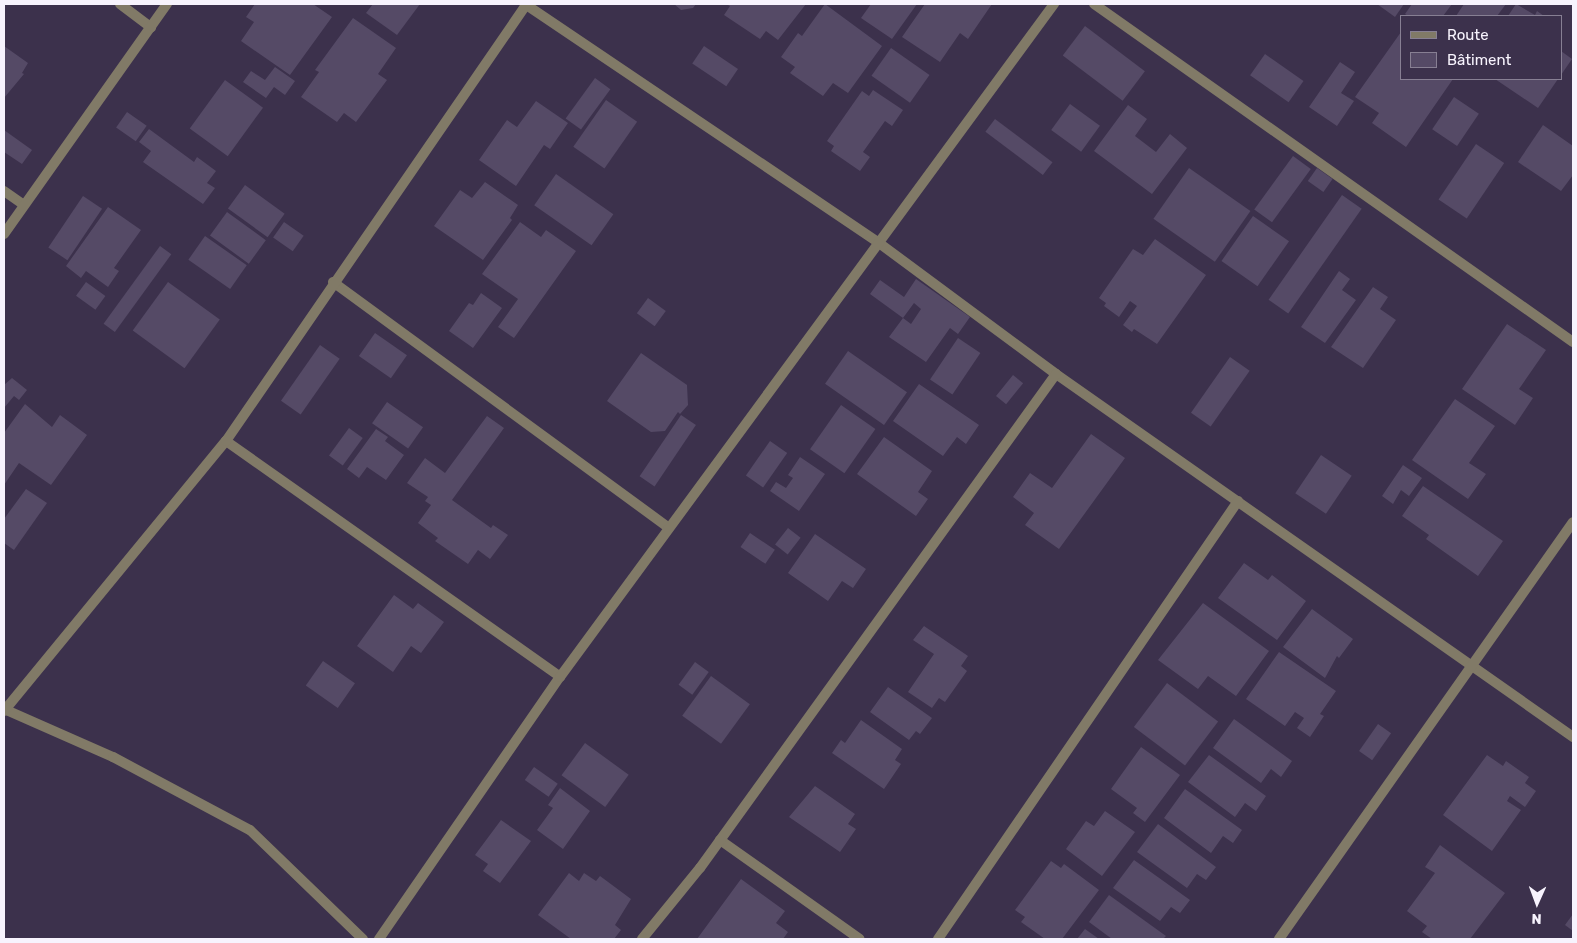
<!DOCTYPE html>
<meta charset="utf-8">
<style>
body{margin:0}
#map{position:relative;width:1577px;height:943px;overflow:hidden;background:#3c314c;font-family:Rubik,sans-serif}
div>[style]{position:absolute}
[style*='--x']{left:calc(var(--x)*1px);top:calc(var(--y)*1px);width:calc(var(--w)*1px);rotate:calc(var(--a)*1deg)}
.building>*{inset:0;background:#554a66;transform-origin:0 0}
.street>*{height:10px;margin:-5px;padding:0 5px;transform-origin:5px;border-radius:5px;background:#817a67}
span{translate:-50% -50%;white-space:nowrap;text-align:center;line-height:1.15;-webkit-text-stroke:4.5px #3c314c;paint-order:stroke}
.frame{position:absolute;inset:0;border:5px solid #f7f3fd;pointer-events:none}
.legend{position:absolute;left:1400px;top:15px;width:162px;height:65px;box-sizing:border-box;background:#3c314c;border:1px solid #877f93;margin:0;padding:6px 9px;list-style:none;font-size:15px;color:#f7f3fd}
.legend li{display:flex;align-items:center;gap:10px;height:25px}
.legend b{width:25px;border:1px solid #877f93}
.north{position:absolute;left:1512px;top:878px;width:50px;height:50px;-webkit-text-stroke:4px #3c314c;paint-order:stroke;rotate:182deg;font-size:14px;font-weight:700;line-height:20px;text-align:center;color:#f7f3fd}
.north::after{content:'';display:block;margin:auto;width:18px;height:22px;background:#f7f3fd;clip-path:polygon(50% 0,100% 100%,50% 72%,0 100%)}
</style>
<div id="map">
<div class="building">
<div style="clip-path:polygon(255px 4px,313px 4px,332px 17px,290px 75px,241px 41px,254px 22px,246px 17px)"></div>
<div style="clip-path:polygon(373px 4px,420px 4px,397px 35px,366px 13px)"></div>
<div style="clip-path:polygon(674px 4px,696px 4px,693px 8px,681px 10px)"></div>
<div style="clip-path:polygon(726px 4px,806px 4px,778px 40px,766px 31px,760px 39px,724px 15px,730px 6px)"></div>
<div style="clip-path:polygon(825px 4px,882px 46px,848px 93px,833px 83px,823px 96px,790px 73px,795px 67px,781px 57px,798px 33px,802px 36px)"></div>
<div style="clip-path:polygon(871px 4px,917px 4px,892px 39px,861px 18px)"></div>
<div style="clip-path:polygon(925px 4px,992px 4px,968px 39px,960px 33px,940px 62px,902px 37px)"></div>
<div style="clip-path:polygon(1377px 4px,1404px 4px,1395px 17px)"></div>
<div style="clip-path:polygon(1412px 4px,1452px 4px,1443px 16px,1408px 16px,1405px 14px)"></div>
<div style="clip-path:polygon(1464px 4px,1506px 4px,1497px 16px,1456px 16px)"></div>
<div style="clip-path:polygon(1516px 4px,1535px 15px,1537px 11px,1544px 16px,1508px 16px)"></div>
<div style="clip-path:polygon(353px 18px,396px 48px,378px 74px,387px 80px,356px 122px,344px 113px,337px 122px,301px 97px,319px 72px,315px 70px)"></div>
<div style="left:1085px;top:26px;width:75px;height:37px;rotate:37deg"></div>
<div style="clip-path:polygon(1401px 32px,1401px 79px,1453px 79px,1406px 147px,1372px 123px,1379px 113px,1355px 97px)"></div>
<div style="clip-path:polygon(4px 46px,28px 63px,22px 73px,24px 74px,4px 98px)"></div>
<div style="left:704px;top:46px;width:41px;height:21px;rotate:34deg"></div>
<div style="left:891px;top:48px;width:47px;height:34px;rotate:35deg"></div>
<div style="clip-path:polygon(1561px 51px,1572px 59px,1561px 75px)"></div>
<div style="left:1265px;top:54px;width:47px;height:26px;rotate:35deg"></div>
<div style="clip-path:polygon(1340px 62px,1355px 72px,1341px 93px,1354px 101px,1337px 126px,1309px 107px)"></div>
<div style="clip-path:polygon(275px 67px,295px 81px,285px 95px,274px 87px,266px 98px,243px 82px,251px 71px,265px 80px)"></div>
<div style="left:595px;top:78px;width:19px;height:50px;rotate:36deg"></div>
<div style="clip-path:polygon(1495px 79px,1558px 79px,1538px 108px)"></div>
<div style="left:225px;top:80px;width:47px;height:60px;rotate:36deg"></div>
<div style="clip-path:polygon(873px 90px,903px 110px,892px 126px,885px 121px,863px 152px,870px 157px,860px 171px,831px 151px,834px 146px,827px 141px,862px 91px,869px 96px)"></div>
<div style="left:1454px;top:97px;width:30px;height:39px;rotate:34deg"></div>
<div style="left:606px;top:100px;width:38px;height:57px;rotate:35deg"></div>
<div style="clip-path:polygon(536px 101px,568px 123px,550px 149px,544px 145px,516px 186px,479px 160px,507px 120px,517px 127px)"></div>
<div style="left:1070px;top:104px;width:37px;height:32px;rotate:36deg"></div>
<div style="clip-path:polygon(1128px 105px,1147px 119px,1135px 136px,1156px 152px,1170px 134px,1187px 148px,1152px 194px,1094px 151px)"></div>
<div style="left:127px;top:112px;width:24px;height:19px;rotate:35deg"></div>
<div style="left:995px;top:119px;width:72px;height:16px;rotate:37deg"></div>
<div style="clip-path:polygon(1543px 125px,1573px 146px,1573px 175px,1561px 191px,1518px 162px)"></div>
<div style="clip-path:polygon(149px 129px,194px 162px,197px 157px,216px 171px,207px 183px,215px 188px,203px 204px,143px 162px,151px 151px,139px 142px)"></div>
<div style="clip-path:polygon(4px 130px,32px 150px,22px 164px,4px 152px)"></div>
<div style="left:1476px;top:144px;width:34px;height:67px;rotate:34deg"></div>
<div style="left:1293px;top:156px;width:22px;height:66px;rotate:36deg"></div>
<div style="left:1189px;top:168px;width:75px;height:62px;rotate:35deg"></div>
<div style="left:1317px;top:168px;width:19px;height:16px;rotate:35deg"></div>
<div style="left:556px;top:174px;width:70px;height:38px;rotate:35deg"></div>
<div style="clip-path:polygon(485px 182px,518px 205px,510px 218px,512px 220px,483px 260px,434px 226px,460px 190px,472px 198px)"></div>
<div style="left:245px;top:185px;width:49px;height:29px;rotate:36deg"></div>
<div style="left:1342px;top:195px;width:24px;height:128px;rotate:35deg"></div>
<div style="left:83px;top:196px;width:23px;height:62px;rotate:34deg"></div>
<div style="clip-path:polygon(108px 207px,141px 230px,114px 268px,119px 271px,108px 287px,86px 271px,81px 278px,66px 266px)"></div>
<div style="left:227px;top:212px;width:48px;height:29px;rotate:36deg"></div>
<div style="left:1253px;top:216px;width:44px;height:55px;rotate:35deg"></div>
<div style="left:284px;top:222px;width:24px;height:19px;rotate:35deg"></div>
<div style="clip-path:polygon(520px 222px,541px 237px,546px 230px,576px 251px,514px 338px,498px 327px,518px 299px,482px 274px)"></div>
<div style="left:205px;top:236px;width:51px;height:29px;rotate:35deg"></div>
<div style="clip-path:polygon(1155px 239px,1206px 275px,1157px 344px,1134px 329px,1132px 332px,1123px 325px,1137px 306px,1130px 301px,1119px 317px,1104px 306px,1106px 303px,1099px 298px,1133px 249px,1143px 255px)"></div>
<div style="left:160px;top:246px;width:14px;height:96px;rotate:36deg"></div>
<div style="clip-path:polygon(1339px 271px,1350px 279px,1342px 290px,1356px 300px,1325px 343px,1301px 327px)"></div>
<div style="clip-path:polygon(916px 279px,970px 317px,958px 334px,950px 328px,926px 362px,889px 337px,903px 318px,911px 324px,921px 309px,914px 303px,903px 318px,870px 294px,880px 280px,904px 297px)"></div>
<div style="left:86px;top:282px;width:24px;height:17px;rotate:36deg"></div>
<div style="left:168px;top:282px;width:64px;height:60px;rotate:36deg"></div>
<div style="clip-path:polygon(1373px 287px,1388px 297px,1380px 309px,1396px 320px,1363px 368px,1331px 347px)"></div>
<div style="clip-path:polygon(481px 293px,502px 308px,473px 348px,449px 331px,469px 303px,473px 305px)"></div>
<div style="left:648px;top:298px;width:22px;height:19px;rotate:36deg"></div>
<div style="clip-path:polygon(1507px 324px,1546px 350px,1519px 389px,1533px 398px,1515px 425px,1462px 389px)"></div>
<div style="left:375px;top:333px;width:39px;height:28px;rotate:35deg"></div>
<div style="left:958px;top:338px;width:27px;height:50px;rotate:34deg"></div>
<div style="left:320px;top:345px;width:24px;height:68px;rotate:35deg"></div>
<div style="left:848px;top:351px;width:72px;height:40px;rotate:35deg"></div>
<div style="clip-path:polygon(641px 353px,687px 385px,688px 405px,680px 414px,678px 412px,665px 431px,651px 432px,607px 401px)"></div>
<div style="left:1230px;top:357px;width:24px;height:68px;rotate:35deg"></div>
<div style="left:1013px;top:375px;width:13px;height:27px;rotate:39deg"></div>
<div style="clip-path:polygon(12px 378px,27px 390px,19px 400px,14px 396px,4px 408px,4px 385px)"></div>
<div style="clip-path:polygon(919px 384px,979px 425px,966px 444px,957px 437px,943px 456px,893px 421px)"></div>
<div style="clip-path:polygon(1455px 399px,1495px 426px,1469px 463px,1486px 474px,1468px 499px,1412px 460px)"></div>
<div style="left:387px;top:402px;width:44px;height:26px;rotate:35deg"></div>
<div style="clip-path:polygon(25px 404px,52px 427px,60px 415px,87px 435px,51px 485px,19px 463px,4px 485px,4px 433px)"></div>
<div style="left:841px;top:405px;width:42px;height:54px;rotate:35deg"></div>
<div style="left:681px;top:415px;width:18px;height:74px;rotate:34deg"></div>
<div style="clip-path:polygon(487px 416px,504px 428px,452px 500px,491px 528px,493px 525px,508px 535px,490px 559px,478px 550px,468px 564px,435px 541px,438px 538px,418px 523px,431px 505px,425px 501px,428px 497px,407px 483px,425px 458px,445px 473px)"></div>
<div style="left:349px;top:428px;width:17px;height:34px;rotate:36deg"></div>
<div style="clip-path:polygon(376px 429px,388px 437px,385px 441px,404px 455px,386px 480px,367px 467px,359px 478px,347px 469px)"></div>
<div style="clip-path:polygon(1091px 434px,1125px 458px,1059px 549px,1025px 525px,1034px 513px,1013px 497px,1030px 473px,1052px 488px)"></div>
<div style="clip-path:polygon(884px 437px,932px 471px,918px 492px,928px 499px,916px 516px,857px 474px)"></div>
<div style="left:770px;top:441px;width:21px;height:42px;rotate:35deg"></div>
<div style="left:1321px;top:455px;width:37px;height:46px;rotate:34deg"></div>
<div style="clip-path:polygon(800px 457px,825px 474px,799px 511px,770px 491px,776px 482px,786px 488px,793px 478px,788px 475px)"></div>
<div style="clip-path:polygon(1403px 465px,1422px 478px,1409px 496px,1401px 490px,1393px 504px,1382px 496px)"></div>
<div style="clip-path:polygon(1423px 486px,1503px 541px,1478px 576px,1426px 539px,1429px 535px,1402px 516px)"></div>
<div style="clip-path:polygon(26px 489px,47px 503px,14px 550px,4px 543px,4px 519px)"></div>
<div style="left:788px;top:528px;width:16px;height:21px;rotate:38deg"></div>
<div style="left:750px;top:533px;width:30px;height:17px;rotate:34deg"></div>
<div style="clip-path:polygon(815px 534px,866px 569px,853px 588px,842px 581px,828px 601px,788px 573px)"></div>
<div style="clip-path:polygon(1244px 563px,1268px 580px,1272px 575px,1306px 601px,1277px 640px,1218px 598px)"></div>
<div style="clip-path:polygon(394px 595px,413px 609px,418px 603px,444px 622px,421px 653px,411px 646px,393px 672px,357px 646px)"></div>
<div style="clip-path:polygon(1203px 603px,1269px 651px,1236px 696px,1208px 676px,1198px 689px,1158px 660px)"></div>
<div style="clip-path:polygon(1312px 609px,1353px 639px,1339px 658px,1337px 656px,1325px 678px,1283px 647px)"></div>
<div style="clip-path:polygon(924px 626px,968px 656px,961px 666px,967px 671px,945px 702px,939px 698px,932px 708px,908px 692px,934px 654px,913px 640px)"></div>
<div style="clip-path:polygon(1279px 652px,1336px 691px,1320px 714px,1324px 716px,1310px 737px,1297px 728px,1304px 718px,1295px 712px,1285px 726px,1246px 699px)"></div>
<div style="left:323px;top:661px;width:39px;height:30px;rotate:35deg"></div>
<div style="left:695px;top:662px;width:17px;height:28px;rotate:36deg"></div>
<div style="left:711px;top:676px;width:48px;height:49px;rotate:36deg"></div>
<div style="left:1167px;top:683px;width:64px;height:55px;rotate:37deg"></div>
<div style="clip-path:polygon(888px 687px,932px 718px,920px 734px,916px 731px,909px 740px,870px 712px)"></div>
<div style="clip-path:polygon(1234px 719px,1292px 761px,1281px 777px,1271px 769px,1261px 783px,1213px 748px)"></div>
<div style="clip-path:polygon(861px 720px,902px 749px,895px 760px,901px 764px,884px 789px,832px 753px,841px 740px,845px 743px)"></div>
<div style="left:1378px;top:724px;width:16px;height:33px;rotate:35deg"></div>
<div style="left:585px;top:743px;width:54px;height:40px;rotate:36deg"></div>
<div style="clip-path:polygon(1141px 747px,1180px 775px,1145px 822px,1133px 813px,1137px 808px,1111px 789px)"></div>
<div style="clip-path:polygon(1209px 755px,1266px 796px,1256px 811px,1245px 803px,1235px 817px,1188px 782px)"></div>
<div style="clip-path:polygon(1487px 755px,1503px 766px,1506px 761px,1529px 777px,1525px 783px,1536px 791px,1525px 807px,1510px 796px,1507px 801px,1521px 810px,1492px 851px,1443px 815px)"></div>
<div style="left:534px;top:767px;width:29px;height:16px;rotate:35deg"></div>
<div style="clip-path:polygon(815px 786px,855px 814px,848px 824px,856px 829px,840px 852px,789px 817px)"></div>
<div style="clip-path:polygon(560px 788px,590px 811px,563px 849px,537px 830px,553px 808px,548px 805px)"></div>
<div style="clip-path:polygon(1185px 789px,1242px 830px,1233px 843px,1223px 836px,1211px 853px,1164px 818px)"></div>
<div style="clip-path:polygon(1105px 811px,1135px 832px,1102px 876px,1066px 849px,1086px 821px,1094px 826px)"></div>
<div style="clip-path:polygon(501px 820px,531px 841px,500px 883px,483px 871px,488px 864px,475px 855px)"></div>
<div style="clip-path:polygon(1158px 824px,1216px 867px,1206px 880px,1197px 874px,1187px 888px,1137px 852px)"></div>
<div style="clip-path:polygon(1440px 845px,1505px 893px,1470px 939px,1432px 939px,1422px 932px,1427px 926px,1407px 911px,1435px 873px,1425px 867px)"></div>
<div style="clip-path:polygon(1134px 860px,1190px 900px,1180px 913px,1171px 907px,1160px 921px,1113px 888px)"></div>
<div style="clip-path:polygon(1051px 861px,1061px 868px,1064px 864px,1099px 890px,1062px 939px,1045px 939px,1021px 922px,1025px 917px,1015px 910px)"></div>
<div style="clip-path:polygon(569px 873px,579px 881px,584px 873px,596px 881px,600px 876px,631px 899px,615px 925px,621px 930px,614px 939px,571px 939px,538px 915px)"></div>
<div style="clip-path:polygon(741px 879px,785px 911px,776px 923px,788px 932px,783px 939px,697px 939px)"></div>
<div style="clip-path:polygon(1109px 895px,1166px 936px,1163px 939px,1112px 939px,1089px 922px)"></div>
<div style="clip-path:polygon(1573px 914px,1573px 931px,1565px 925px)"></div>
<div style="clip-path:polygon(1085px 929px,1099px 939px,1077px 939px)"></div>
</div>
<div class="street">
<div style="--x:120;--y:4;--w:39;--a:37"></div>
<div style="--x:525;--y:4;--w:427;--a:34"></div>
<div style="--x:879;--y:243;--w:220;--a:36.5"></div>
<div style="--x:1056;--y:374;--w:632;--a:35.07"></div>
<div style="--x:1094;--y:4;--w:586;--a:35.21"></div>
<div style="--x:4;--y:191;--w:24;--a:35"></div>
<div style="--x:4;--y:234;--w:282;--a:-54.7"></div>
<div style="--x:333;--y:282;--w:416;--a:36.2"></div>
<div style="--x:226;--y:441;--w:409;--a:35.2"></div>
<div style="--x:4;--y:709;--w:119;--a:23.8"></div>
<div style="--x:113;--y:757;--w:155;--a:28.1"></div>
<div style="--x:250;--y:830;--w:157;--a:44"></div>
<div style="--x:4;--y:711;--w:350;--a:-50.6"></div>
<div style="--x:226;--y:441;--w:529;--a:-55.47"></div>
<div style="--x:720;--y:840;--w:171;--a:35.3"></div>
<div style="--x:379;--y:939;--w:318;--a:-55.4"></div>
<div style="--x:560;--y:677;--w:835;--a:-53.72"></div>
<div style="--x:642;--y:939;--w:92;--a:-50.8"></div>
<div style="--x:700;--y:868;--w:609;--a:-54.22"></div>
<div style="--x:938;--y:939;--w:531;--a:-55.59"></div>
<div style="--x:1279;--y:939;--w:510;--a:-54.81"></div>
</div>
<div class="frame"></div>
<ul class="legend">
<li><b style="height:6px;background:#817a67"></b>Route</li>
<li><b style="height:14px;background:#554a66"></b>Bâtiment</li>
</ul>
<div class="north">N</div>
</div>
